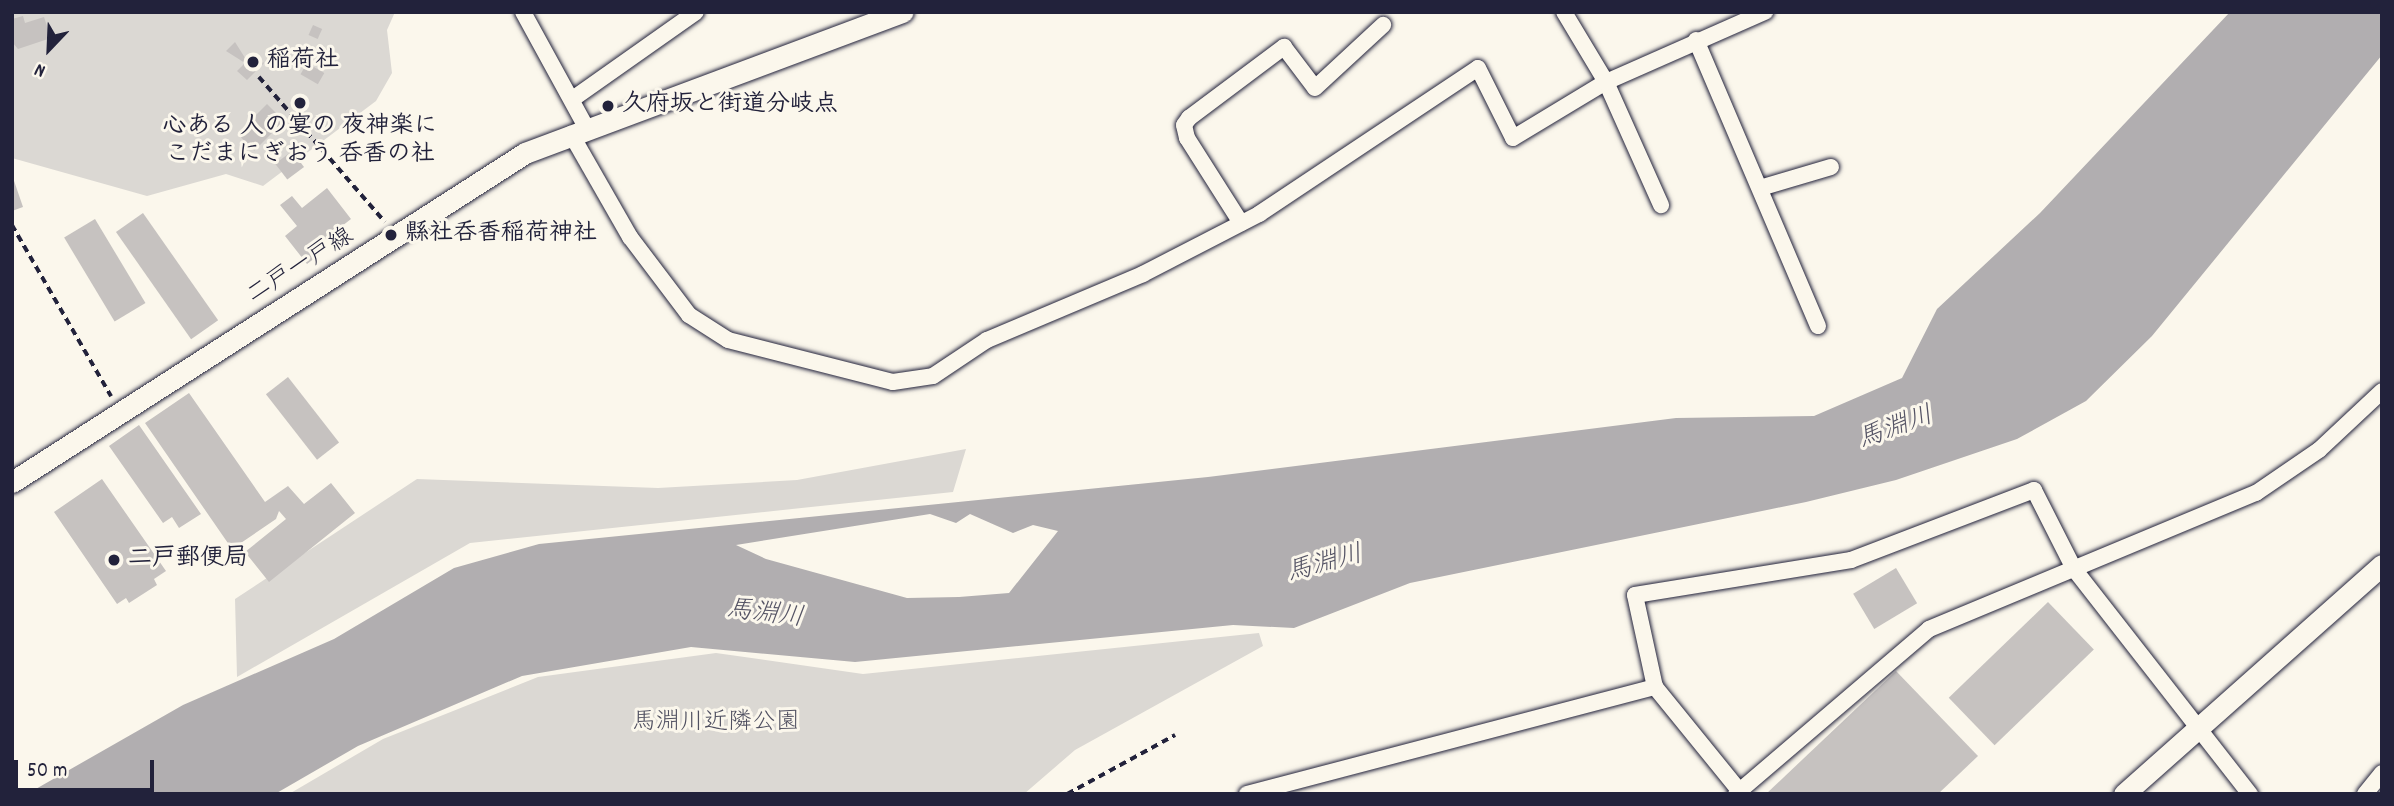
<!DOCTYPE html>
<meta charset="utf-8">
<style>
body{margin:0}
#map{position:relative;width:2394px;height:806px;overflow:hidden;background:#fbf7ec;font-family:Dekko,"Klee One",sans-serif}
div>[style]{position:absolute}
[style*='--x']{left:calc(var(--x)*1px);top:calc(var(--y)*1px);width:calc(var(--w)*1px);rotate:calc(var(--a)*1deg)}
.green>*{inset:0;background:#dbd8d3}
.water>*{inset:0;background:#b1aeb0}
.building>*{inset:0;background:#c6c2c0;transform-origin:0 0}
.path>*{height:3.5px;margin-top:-1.75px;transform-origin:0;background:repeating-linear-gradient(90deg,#22223b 0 7px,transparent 0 12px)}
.roads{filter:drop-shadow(0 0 2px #22223b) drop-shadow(0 0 2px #22223b)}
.street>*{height:16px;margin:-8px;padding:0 8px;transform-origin:8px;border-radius:8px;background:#fbf7ec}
.secondary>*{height:21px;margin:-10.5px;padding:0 10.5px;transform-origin:10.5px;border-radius:10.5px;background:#fbf7ec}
.dots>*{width:19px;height:19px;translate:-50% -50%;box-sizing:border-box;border:4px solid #fbf7ec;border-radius:50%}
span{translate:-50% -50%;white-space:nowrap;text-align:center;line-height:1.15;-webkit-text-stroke:6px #fbf7ec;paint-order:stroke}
.poi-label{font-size:24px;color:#22223b;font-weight:700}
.left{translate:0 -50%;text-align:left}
.street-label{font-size:24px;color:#22223b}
.park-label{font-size:24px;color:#505061}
.water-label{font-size:26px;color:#545364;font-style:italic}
.frame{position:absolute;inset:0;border:14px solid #22223b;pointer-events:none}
.north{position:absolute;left:14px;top:14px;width:70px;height:70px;-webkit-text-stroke:5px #fbf7ec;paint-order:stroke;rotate:203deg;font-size:19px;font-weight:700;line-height:28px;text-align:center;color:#22223b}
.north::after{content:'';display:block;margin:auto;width:24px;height:32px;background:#22223b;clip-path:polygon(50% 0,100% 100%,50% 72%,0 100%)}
.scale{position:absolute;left:14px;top:760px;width:140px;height:32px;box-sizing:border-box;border:4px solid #22223b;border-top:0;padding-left:9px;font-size:21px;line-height:24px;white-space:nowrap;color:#22223b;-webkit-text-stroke:5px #fbf7ec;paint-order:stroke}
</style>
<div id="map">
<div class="green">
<div style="clip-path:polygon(12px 12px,395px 12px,387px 30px,392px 73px,376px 101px,263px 186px,226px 174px,147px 196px,12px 158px)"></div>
<div style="clip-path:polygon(966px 449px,953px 492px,470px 543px,237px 677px,235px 599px,417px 479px,658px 488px,797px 480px)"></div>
<div style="clip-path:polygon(1259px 633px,1263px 646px,1075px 750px,1024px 794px,289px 794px,383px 739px,538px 677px,716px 653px,863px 674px)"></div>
</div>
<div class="water">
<div style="clip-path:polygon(evenodd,2230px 12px,2382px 12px,2382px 55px,2152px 336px,2086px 401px,2017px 439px,1896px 480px,1806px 502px,1410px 583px,1294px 628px,1233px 625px,855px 662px,691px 647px,522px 676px,358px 746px,275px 794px,27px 794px,183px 705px,334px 639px,454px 568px,539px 544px,1208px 477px,1676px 418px,1814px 416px,1902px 378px,1937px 309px,2040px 213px,2230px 12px,930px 514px,956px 523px,970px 514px,1013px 533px,1033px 525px,1058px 531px,1009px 593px,959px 597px,907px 598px,766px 559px,736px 545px,930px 514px)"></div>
</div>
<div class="building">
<div style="clip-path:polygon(23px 16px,25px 23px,44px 17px,51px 38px,18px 49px,12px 42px,12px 19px)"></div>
<div style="left:313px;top:25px;width:10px;height:11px;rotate:24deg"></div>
<div style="clip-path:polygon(235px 42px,247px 61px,254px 54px,264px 63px,247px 80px,237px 71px,245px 63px,226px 51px)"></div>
<div style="left:307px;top:63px;width:20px;height:13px;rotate:30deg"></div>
<div style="left:267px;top:104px;width:24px;height:42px;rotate:45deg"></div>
<div style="left:292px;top:151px;width:20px;height:21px;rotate:53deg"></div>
<div style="clip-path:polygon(12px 175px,23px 207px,12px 211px)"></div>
<div style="clip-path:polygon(327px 188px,351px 219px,315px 247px,320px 254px,307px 264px,285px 236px,297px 226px,280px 205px,292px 196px,302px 208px)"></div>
<div style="left:143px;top:213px;width:131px;height:33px;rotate:55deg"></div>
<div style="left:95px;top:219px;width:98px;height:36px;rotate:59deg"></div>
<div style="left:288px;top:377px;width:83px;height:28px;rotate:52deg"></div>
<div style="clip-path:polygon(189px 393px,265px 502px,288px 486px,304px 504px,331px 483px,355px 513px,269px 582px,245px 552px,286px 519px,279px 511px,276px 519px,232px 549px,145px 423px)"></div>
<div style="clip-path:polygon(139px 425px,201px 514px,179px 528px,172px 517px,163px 523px,109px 446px)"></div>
<div style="clip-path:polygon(102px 479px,166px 571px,154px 579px,157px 585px,129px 603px,126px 598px,117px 604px,54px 512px)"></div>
<div style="left:1896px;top:568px;width:41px;height:50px;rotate:59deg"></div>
<div style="left:2048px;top:602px;width:66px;height:138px;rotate:46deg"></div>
<div style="clip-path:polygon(1896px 671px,1978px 756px,1938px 794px,1766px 794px)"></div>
</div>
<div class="path">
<div style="--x:307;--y:14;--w:2;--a:-90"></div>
<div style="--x:259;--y:77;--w:192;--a:49"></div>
<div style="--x:12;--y:225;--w:198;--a:59.9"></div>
<div style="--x:1067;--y:794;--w:123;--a:-28.6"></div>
</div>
<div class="roads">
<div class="street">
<div style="--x:523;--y:12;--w:131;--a:61.3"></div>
<div style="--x:1564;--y:12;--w:82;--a:59"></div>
<div style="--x:1606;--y:82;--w:135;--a:65.9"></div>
<div style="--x:1696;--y:40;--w:311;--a:66.9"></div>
<div style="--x:574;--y:98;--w:149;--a:-35.2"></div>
<div style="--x:571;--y:134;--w:119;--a:60.2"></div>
<div style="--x:630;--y:237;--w:98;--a:52.9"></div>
<div style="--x:689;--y:315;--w:46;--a:32.7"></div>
<div style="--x:728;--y:340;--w:170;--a:14.3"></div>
<div style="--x:893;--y:382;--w:40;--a:-8.5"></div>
<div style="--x:933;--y:376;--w:65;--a:-33.7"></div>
<div style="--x:987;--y:340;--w:169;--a:-22.9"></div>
<div style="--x:1143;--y:274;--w:131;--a:-27.3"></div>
<div style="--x:1259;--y:214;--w:263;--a:-33.7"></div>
<div style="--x:1478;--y:68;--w:78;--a:63.4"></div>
<div style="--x:1513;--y:138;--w:109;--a:-31.1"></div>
<div style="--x:1606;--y:82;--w:174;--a:-23.8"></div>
<div style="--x:1760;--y:188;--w:74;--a:-16.5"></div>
<div style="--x:1241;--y:223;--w:101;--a:-122.4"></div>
<div style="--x:1187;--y:138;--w:13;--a:-103"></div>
<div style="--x:1184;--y:125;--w:9;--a:-54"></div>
<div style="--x:1189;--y:118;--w:119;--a:-36.8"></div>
<div style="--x:1284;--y:47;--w:51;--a:52.9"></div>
<div style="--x:1315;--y:88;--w:93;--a:-42.8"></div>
<div style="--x:1247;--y:794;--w:422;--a:-14.7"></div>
<div style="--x:1736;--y:794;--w:254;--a:-40.5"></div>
<div style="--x:1929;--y:629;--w:354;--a:-22.6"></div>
<div style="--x:2256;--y:493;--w:76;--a:-34.3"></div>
<div style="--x:2319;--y:450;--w:86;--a:-43.1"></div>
<div style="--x:1742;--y:794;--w:138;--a:-129.1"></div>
<div style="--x:1655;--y:687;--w:94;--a:-102.3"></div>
<div style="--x:1635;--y:595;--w:219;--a:-9.2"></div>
<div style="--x:1851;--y:560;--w:196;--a:-20.9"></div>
<div style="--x:2034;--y:490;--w:89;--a:63.1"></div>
<div style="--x:2074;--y:569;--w:286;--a:52"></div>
<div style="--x:2365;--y:794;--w:27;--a:-51"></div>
</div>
<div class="secondary">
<div style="--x:12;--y:482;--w:609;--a:-32.67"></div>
<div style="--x:525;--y:153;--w:403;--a:-20.5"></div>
<div style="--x:2124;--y:794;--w:345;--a:-41.6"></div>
</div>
</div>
<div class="dots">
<div style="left:253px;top:62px;background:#22223b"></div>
<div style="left:300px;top:103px;background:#22223b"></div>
<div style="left:608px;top:106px;background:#22223b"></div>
<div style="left:391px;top:235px;background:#22223b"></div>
<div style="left:114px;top:560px;background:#22223b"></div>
</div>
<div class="poi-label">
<span class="left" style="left:267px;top:62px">稲荷社</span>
<span class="left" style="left:622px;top:106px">久府坂と街道分岐点</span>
<span style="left:300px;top:142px">心ある 人の宴の 夜神楽に<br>こだまにぎおう 呑香の社</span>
<span class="left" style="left:405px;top:235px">縣社呑香稲荷神社</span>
<span class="left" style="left:128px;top:560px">二戸郵便局</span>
</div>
<div class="street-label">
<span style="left:301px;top:267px;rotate:-32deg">二戸一戸線</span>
</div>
<div class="park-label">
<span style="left:716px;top:724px">馬淵川近隣公園</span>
</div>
<div class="water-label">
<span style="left:1896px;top:429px;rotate:-20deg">馬淵川</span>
<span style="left:1325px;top:565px;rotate:-15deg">馬淵川</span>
<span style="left:765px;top:615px;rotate:7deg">馬淵川</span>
</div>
<div class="frame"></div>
<div class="north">N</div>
<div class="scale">50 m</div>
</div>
